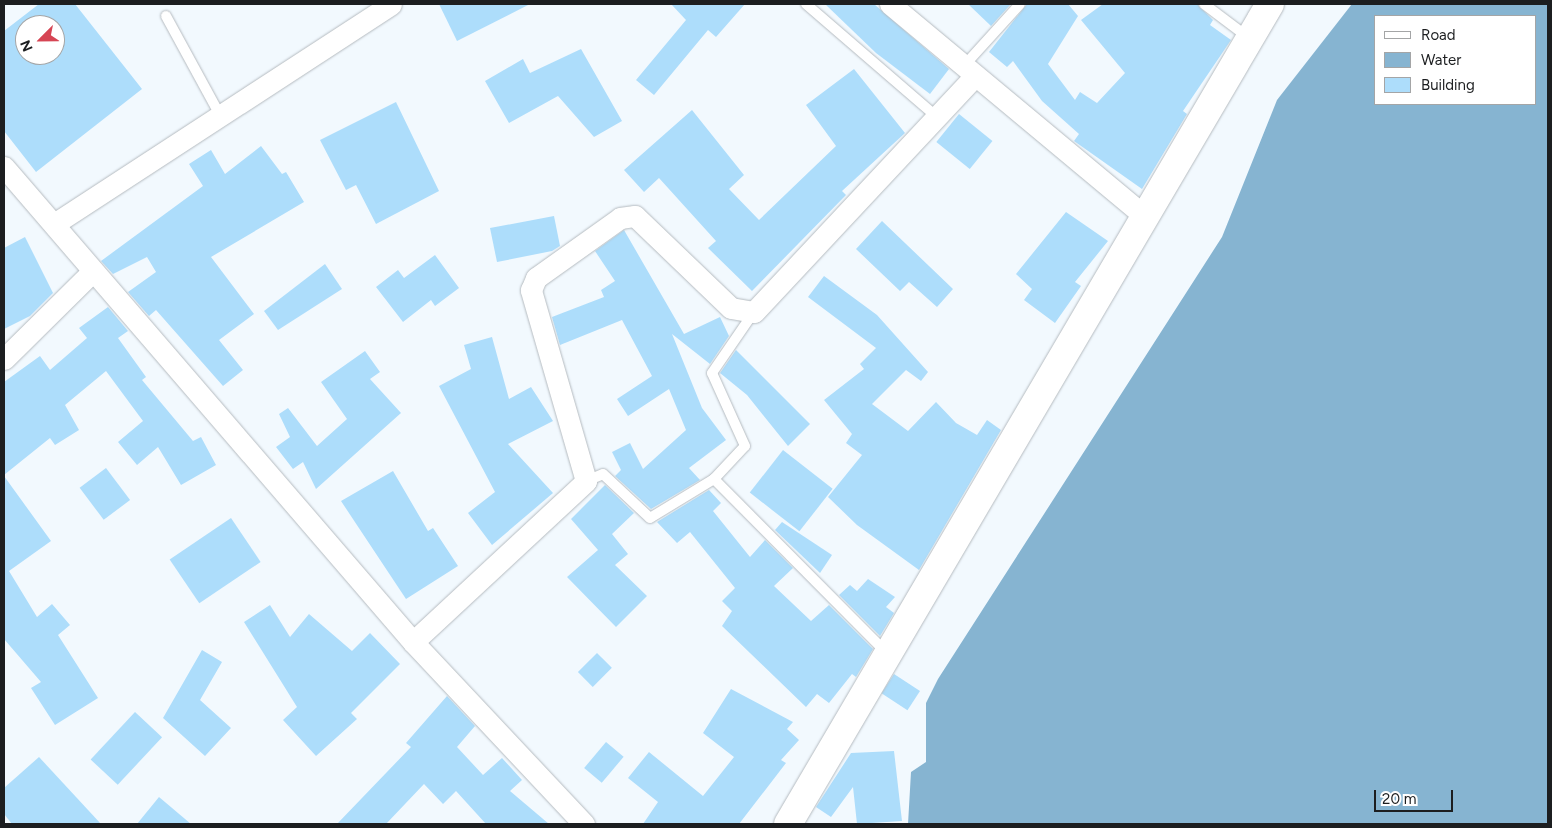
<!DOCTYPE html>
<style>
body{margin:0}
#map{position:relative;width:1552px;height:828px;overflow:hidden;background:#f2f9fe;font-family:Figtree,sans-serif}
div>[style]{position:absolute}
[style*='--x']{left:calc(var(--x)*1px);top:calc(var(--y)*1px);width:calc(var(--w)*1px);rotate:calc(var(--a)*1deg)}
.water>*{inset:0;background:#86b4d1}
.building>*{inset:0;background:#adddfb;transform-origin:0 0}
.roads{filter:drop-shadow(0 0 1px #b5bbc0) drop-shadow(0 0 1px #b5bbc0)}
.lane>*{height:10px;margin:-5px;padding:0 5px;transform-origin:5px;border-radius:5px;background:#fff}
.street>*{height:21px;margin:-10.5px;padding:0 10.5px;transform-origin:10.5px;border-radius:10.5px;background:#fff}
.secondary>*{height:28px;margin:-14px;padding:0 14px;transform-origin:14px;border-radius:14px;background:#fff}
span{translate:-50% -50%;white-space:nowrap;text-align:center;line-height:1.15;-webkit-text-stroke:4px #fff;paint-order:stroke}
.frame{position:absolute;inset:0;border:5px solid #1c1e20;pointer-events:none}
.legend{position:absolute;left:1374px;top:15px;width:162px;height:90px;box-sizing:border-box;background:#fff;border:1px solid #a4a5a6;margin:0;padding:6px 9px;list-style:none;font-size:15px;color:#1c1e20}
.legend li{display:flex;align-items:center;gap:10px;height:25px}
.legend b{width:25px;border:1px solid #a4a5a6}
.north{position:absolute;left:15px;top:15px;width:50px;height:50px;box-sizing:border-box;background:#fff;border:1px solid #a4a5a6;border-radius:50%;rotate:247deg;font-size:14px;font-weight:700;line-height:20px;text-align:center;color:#1c1e20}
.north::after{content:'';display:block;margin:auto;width:18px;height:22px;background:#d64554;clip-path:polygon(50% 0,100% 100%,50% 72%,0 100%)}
.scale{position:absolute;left:1374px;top:790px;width:79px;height:22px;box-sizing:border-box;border:2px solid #1c1e20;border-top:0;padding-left:6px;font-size:15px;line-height:18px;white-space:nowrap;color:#1c1e20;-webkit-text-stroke:4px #fff;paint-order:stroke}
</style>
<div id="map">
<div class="water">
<div style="clip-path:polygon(evenodd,1352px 4px,1548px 4px,1548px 824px,908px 824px,911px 772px,926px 762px,926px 703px,938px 679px,1222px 237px,1277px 100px,1352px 4px,1376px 16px,1536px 16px,1536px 104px,1376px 104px,1376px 16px)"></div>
</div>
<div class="building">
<div style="clip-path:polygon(evenodd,39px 4px,75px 4px,142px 89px,36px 172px,4px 131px,4px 31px,39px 4px,25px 25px,55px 25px,55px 55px,25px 55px,25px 25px)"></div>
<div style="clip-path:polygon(439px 4px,530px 4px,457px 41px)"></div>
<div style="clip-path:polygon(671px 4px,745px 4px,716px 37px,708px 30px,654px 95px,636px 80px,686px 20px)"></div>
<div style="clip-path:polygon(825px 4px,874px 4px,949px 69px,930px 94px,876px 53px)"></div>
<div style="clip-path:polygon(968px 4px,1011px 4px,991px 26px)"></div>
<div style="clip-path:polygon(1027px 4px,1068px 4px,1078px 16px,1048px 64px,1075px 100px,1080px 92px,1097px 103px,1125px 73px,1081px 20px,1103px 4px,1197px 4px,1213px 20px,1210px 25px,1231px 40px,1183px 111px,1187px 114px,1142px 189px,1074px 141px,1079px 134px,1042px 101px,1013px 61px,1007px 67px,989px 52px)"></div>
<div style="clip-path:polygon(581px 49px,622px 121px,594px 137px,558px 96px,509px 123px,485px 81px,523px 59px,530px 73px)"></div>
<div style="clip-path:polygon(854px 69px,905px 133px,842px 191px,846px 195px,752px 291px,708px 248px,716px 241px,659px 178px,644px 192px,624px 170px,692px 110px,744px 175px,729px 189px,759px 220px,836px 146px,806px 105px)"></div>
<div style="clip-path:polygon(396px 102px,439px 191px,376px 224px,356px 185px,346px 190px,320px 140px)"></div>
<div style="left:959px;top:114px;width:43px;height:36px;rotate:39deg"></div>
<div style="clip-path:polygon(261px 146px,282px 174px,286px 172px,304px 202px,211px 257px,254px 314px,219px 340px,243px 370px,223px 386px,156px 310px,149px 316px,128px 292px,156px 272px,147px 257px,113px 274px,101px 261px,203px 186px,189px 164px,211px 150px,225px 174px)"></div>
<div style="clip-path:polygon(1066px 212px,1108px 241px,1075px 282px,1081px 286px,1055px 323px,1024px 300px,1032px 289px,1016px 274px)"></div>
<div style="clip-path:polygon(554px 216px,560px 246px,552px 251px,497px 262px,490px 228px)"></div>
<div style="clip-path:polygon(882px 221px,953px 289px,937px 307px,909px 282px,900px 291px,856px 249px)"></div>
<div style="clip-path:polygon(624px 230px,684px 334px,720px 317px,729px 336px,710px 364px,672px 334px,702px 408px,726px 440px,689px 468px,700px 480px,651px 509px,615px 476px,621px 470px,612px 452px,630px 443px,643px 469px,686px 430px,669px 389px,628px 416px,617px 399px,652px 376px,622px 320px,560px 345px,552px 317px,604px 297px,601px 290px,615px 281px,595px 251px)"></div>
<div style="clip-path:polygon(25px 237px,53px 293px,30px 316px,4px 329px,4px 248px)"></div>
<div style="clip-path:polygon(435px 255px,459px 288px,435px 306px,431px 300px,403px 322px,376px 287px,398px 270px,404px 278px)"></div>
<div style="clip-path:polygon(325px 264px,342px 289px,278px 330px,264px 311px)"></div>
<div style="clip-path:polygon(824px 276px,877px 315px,928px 372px,921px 381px,906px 370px,872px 404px,908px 431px,936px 402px,956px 423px,977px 435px,987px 420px,1001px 430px,919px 570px,857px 525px,828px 497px,862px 455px,846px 443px,852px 434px,824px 400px,864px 369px,860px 364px,876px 348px,808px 297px)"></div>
<div style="clip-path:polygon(108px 307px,128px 331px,118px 338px,146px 377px,142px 380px,193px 441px,201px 437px,216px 465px,181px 485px,158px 447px,137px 465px,118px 442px,143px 421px,106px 371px,65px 405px,79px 430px,55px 445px,50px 438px,4px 475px,4px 382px,40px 356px,50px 370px,87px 338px,79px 328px)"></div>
<div style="clip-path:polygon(492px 337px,509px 399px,531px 387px,553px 421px,508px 444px,553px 493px,492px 545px,468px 513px,495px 492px,439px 386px,471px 369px,464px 345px)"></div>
<div style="clip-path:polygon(736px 350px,810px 424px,788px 446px,747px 395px,720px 373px)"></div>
<div style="clip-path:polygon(365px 351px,380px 372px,370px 379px,401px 413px,316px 489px,303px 462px,293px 469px,276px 447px,290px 437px,279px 414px,288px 408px,317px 446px,347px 419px,321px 382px)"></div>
<div style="left:783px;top:450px;width:63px;height:54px;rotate:38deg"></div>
<div style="left:106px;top:468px;width:40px;height:33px;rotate:53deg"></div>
<div style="clip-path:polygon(393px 471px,428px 531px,433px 528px,458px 566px,406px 599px,341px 501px)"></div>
<div style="clip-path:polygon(4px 476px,51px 541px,9px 571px,37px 617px,52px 604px,70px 625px,58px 635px,98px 698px,55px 725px,31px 688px,41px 682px,4px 639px)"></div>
<div style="clip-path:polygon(605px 485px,634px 513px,612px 534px,628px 554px,615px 565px,647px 596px,616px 627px,567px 577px,598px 550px,571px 519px)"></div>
<div style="clip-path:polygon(709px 490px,721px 503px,713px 511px,750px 557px,765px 540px,793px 568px,774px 586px,811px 621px,829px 605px,873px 649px,856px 677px,852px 674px,829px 703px,817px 694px,806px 707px,722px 626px,732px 611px,722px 601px,735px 588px,690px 532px,677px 543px,657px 522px)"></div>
<div style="left:231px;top:518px;width:53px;height:74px;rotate:56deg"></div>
<div style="clip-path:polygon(782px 522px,832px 555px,820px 573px,775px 530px)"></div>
<div style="clip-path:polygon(868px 579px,895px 597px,886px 607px,894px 613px,880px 636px,839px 595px,850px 585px,857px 591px)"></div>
<div style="clip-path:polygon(270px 605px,290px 637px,309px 614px,352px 651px,370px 633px,400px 664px,351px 713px,357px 719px,316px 756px,283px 720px,297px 707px,244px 622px)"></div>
<div style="clip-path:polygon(202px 650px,222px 662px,200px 700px,231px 728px,205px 756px,163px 718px)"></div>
<div style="left:597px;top:653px;width:21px;height:27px;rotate:45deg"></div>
<div style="left:894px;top:674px;width:31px;height:23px;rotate:33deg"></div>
<div style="clip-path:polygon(731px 689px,793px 722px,787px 729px,799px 740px,781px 760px,786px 763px,739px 824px,643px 824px,658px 802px,628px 778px,649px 752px,703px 796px,734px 757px,703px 733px)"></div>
<div style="clip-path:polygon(447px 696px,475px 726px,457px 747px,483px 775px,502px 758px,522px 780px,510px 791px,549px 824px,486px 824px,456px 791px,443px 804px,424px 784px,386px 824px,337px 824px,411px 747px,406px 743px)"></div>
<div style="left:135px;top:712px;width:37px;height:65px;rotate:43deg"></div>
<div style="left:606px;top:742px;width:23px;height:34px;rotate:40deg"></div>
<div style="clip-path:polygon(894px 751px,902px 821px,857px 824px,853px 787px,831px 817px,816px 807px,851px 753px)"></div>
<div style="clip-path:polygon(39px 757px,101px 824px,12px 824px,4px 814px,4px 788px)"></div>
<div style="clip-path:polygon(159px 797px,191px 824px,137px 824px)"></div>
</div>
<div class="roads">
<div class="lane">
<div style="--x:806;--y:4;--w:173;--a:40.8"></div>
<div style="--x:1204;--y:4;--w:56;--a:37.1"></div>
<div style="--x:166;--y:16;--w:113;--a:61.4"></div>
<div style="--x:962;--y:68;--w:86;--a:-47.8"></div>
<div style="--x:714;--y:479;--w:245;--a:45.2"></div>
<div style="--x:586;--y:481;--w:18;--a:-22"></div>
<div style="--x:603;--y:474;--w:64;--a:43.1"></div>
<div style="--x:650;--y:518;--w:75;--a:-31.4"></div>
<div style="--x:714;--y:479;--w:45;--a:-46.8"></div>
<div style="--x:745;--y:446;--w:80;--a:-114.3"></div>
<div style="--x:712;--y:373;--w:74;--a:-55.5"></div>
</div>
<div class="street">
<div style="--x:890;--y:4;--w:333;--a:39.8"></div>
<div style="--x:4;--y:167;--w:627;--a:49.27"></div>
<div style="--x:413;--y:642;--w:250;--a:46.8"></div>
<div style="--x:54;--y:224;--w:402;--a:-33.1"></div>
<div style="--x:4;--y:359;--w:122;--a:-44.7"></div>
<div style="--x:413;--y:642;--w:236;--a:-42.9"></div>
<div style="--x:586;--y:481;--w:199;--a:-106.1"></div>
<div style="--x:531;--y:290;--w:13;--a:-67"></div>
<div style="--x:536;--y:278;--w:103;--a:-35.5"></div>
<div style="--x:620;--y:218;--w:15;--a:-8"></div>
<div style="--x:635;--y:216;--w:133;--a:43.8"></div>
<div style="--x:731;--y:308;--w:23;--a:10"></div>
<div style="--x:754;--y:312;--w:322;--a:-46.9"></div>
</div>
<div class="secondary">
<div style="--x:788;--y:824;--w:951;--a:-59.55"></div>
</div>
</div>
<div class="frame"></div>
<ul class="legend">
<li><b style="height:6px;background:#fff"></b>Road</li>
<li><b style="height:14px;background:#86b4d1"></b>Water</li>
<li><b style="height:14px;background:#adddfb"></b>Building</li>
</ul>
<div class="north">N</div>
<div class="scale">20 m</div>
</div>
